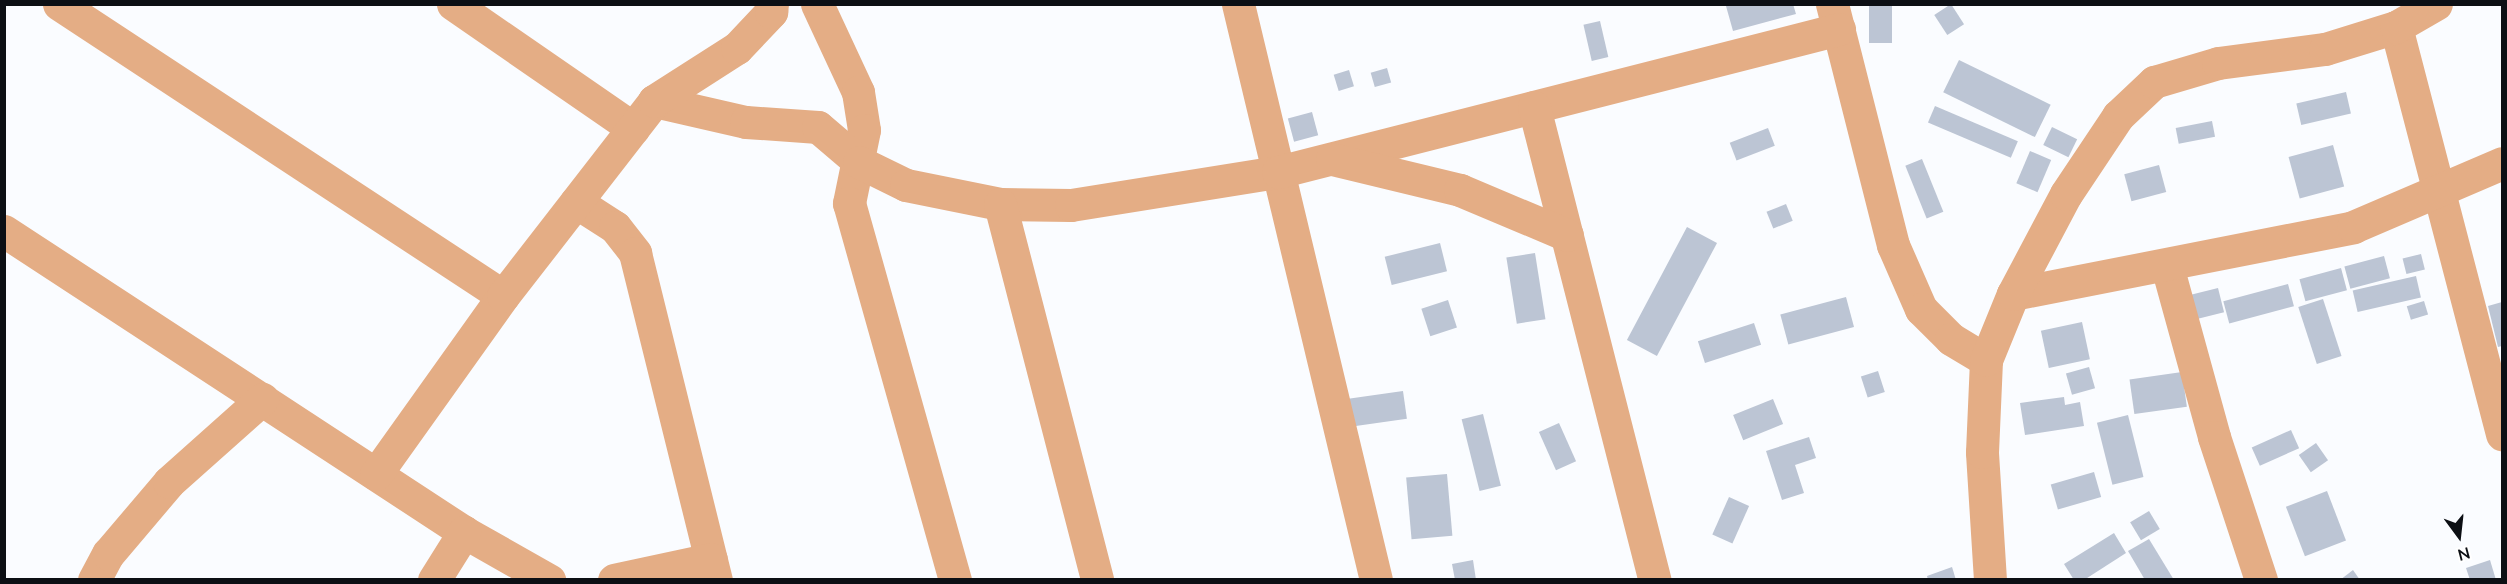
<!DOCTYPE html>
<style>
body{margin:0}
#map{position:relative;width:2507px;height:584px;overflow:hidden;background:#fafcff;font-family:"Nunito Sans",sans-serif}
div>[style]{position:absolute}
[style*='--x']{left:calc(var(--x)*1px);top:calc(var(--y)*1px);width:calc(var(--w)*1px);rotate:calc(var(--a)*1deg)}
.building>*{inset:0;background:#bcc5d4;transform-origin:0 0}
.minor>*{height:33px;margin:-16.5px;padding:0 16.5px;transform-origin:16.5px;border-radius:16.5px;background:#e4ad85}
span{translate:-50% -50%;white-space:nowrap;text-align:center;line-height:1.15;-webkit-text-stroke:6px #fff;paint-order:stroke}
.frame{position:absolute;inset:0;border:6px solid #0c0f14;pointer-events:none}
.north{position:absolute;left:2429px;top:506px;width:60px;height:60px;-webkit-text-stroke:4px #fff;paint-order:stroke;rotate:165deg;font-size:16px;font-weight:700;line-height:24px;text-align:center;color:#0c0f14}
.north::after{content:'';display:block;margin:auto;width:21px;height:27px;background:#0c0f14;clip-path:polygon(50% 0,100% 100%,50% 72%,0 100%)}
</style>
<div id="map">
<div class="building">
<div style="clip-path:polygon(1732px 4px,1793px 4px,1796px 14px,1733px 31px,1726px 6px)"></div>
<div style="left:1869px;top:4px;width:23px;height:39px"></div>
<div style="left:1951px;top:4px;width:24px;height:20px;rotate:57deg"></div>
<div style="left:1600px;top:21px;width:37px;height:17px;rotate:77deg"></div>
<div style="left:1959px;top:60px;width:102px;height:36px;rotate:26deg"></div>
<div style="left:1387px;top:68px;width:15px;height:17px;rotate:74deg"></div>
<div style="left:1349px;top:70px;width:17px;height:16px;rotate:73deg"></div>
<div style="left:2346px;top:92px;width:22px;height:51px;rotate:77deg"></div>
<div style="left:1935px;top:106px;width:90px;height:18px;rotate:23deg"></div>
<div style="left:1312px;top:112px;width:24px;height:25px;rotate:75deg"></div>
<div style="left:2212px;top:121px;width:16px;height:37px;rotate:79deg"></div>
<div style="left:2052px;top:127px;width:28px;height:20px;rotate:26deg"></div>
<div style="left:1768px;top:128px;width:19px;height:41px;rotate:69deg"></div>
<div style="left:2333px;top:145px;width:43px;height:46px;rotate:75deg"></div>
<div style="left:2030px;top:151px;width:23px;height:35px;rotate:23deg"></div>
<div style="left:1922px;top:159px;width:57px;height:18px;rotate:68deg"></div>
<div style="left:2159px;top:165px;width:28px;height:36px;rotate:75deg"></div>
<div style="left:1786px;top:204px;width:18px;height:21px;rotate:68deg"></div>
<div style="left:1687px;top:227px;width:34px;height:128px;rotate:28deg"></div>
<div style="left:1440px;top:243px;width:29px;height:57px;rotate:76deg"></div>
<div style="left:1535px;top:253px;width:67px;height:29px;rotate:81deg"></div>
<div style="left:2421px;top:254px;width:16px;height:19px;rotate:76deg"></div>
<div style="left:2384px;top:256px;width:23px;height:41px;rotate:75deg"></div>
<div style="left:2341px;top:268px;width:23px;height:43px;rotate:75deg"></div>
<div style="left:2416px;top:276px;width:22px;height:65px;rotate:77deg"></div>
<div style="left:2288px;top:284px;width:23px;height:67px;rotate:75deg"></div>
<div style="left:2218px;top:288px;width:25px;height:31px;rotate:76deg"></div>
<div style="left:1846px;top:297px;width:31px;height:68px;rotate:75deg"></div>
<div style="left:2323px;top:299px;width:60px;height:26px;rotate:72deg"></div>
<div style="left:1448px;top:300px;width:29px;height:28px;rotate:72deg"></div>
<div style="left:2424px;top:301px;width:14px;height:18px;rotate:73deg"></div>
<div style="clip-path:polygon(2502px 302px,2502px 346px,2498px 347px,2488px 306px)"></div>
<div style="left:2082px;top:322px;width:38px;height:42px;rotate:78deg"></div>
<div style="left:1754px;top:323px;width:23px;height:59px;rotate:72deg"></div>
<div style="left:2089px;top:367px;width:22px;height:24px;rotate:74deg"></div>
<div style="left:1878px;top:371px;width:22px;height:18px;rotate:72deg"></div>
<div style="left:2182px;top:372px;width:35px;height:53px;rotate:82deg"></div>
<div style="left:1403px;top:391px;width:28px;height:57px;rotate:82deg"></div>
<div style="clip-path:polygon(2064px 397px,2065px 405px,2080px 402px,2084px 426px,2025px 435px,2020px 403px)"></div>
<div style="left:1773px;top:399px;width:27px;height:43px;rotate:68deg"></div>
<div style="left:1483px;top:414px;width:74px;height:22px;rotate:76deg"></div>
<div style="left:2128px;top:415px;width:64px;height:32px;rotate:76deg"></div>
<div style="left:1559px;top:423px;width:42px;height:22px;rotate:66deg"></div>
<div style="left:2291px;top:430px;width:20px;height:43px;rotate:66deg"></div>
<div style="clip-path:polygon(1809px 437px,1816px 458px,1795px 465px,1804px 493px,1782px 500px,1766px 451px)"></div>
<div style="left:2316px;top:443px;width:21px;height:21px;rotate:55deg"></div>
<div style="left:2094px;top:472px;width:26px;height:45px;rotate:74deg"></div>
<div style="left:1447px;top:474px;width:62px;height:41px;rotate:85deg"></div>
<div style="left:2327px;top:491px;width:53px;height:44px;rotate:69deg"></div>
<div style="left:1729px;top:497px;width:22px;height:41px;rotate:24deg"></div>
<div style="left:2149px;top:511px;width:21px;height:22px;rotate:59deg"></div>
<div style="clip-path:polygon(2114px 533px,2126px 553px,2084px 580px,2074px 580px,2064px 564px)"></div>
<div style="clip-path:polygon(2149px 539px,2174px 580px,2145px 580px,2128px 551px)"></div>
<div style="clip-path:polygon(1473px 560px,1476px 580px,1455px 580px,1452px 564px)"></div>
<div style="clip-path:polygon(2490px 560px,2496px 580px,2470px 580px,2466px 568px)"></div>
<div style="clip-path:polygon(1952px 567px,1956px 580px,1928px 580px,1927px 576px)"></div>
<div style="clip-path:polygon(2353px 570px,2360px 580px,2340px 580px)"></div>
</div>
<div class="minor">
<div style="--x:59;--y:4;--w:531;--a:33.33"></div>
<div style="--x:453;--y:4;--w:219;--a:34.6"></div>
<div style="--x:817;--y:4;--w:97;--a:65"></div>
<div style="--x:858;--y:92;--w:38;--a:81"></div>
<div style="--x:864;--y:130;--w:75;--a:101.6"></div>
<div style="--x:849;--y:203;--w:392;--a:74.3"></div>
<div style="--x:1238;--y:4;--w:592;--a:76.53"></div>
<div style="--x:1832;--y:4;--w:249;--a:75.8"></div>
<div style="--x:1893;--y:245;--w:70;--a:66.4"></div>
<div style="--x:1921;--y:309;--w:42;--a:45"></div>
<div style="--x:1951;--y:339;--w:41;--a:31"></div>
<div style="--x:2396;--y:27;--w:421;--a:75.4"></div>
<div style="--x:654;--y:101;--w:94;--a:12.9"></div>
<div style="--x:746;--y:122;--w:72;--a:4"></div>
<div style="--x:818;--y:127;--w:54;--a:40.5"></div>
<div style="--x:859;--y:162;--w:52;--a:26.1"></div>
<div style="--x:906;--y:185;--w:96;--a:11.4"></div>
<div style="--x:1000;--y:204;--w:71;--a:0.8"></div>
<div style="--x:1071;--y:205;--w:210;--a:-9.1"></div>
<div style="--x:1278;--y:172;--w:579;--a:-14.3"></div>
<div style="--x:1534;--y:107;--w:488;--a:75.7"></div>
<div style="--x:1332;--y:159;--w:132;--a:13.6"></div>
<div style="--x:1460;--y:190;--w:116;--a:22.8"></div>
<div style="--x:576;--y:202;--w:46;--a:32.7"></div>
<div style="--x:615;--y:227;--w:33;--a:52"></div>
<div style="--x:635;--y:253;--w:337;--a:76.1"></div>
<div style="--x:1000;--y:204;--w:388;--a:75.5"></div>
<div style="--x:4;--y:231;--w:550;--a:33.2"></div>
<div style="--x:464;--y:532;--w:98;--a:29.5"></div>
<div style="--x:2167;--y:266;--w:177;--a:74.6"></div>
<div style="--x:2214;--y:437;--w:151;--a:71.8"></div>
<div style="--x:2013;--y:294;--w:347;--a:-11.1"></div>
<div style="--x:2353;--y:227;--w:162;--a:-23.2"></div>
<div style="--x:376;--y:474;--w:219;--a:-54.5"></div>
<div style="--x:503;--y:296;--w:247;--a:-52.2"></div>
<div style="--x:654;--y:101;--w:98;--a:-32.6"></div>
<div style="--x:737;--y:48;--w:50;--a:-46.6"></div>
<div style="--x:771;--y:12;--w:8;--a:-83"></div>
<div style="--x:94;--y:580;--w:30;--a:-62"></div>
<div style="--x:108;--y:554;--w:94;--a:-49.7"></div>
<div style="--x:169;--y:482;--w:125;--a:-41.7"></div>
<div style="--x:434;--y:580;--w:57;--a:-58"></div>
<div style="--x:614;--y:580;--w:99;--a:-12.2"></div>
<div style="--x:1990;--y:580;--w:128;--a:-93.6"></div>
<div style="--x:1982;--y:452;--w:92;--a:-87.5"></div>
<div style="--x:1986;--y:360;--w:71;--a:-67.8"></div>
<div style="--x:2013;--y:294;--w:113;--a:-62.1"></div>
<div style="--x:2066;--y:194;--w:94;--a:-56.3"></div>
<div style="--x:2118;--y:116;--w:50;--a:-43.4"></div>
<div style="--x:2154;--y:82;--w:67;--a:-16.5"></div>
<div style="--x:2218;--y:63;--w:108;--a:-7.5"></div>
<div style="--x:2325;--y:49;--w:74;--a:-17.2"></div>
<div style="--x:2396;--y:27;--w:46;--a:-29.9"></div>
</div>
<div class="frame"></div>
<div class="north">N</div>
</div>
